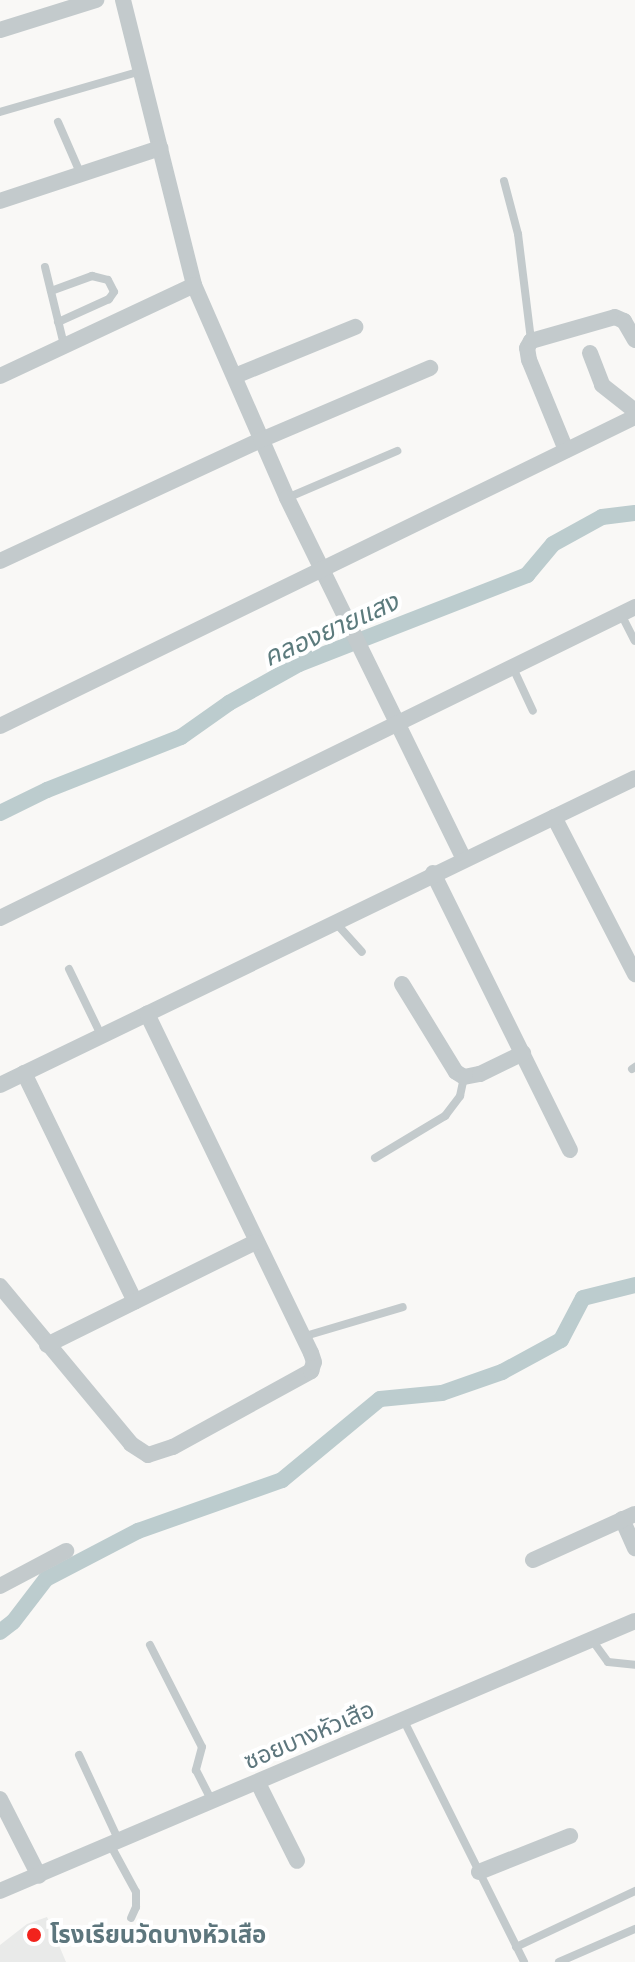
<!DOCTYPE html>
<meta charset="utf-8">
<style>
body{margin:0}
#map{position:relative;width:635px;height:1962px;overflow:hidden;background:#f9f8f6;font-family:Poppins,"Noto Sans Thai",sans-serif}
div>[style]{position:absolute}
[style*='--x']{left:calc(var(--x)*1px);top:calc(var(--y)*1px);width:calc(var(--w)*1px);rotate:calc(var(--a)*1deg)}
.built>*{inset:0;background:#e9eae9}
.canal>*{height:16px;margin:-8px;padding:0 8px;transform-origin:8px;border-radius:8px;background:#bcccce}
.lane>*{height:8px;margin:-4px;padding:0 4px;transform-origin:4px;border-radius:4px;background:#c3cacc}
.street>*{height:16px;margin:-8px;padding:0 8px;transform-origin:8px;border-radius:8px;background:#c3cacc}
.dots>*{width:22px;height:22px;translate:-50% -50%;box-sizing:border-box;border:4px solid #fff;border-radius:50%}
span{translate:-50% -50%;white-space:nowrap;text-align:center;line-height:1.15;-webkit-text-stroke:8px #fff;paint-order:stroke}
.street-label{font-size:24px;color:#5d767d}
.poi-label{font-size:24px;color:#5d767d;font-weight:700}
.left{translate:0 -50%;text-align:left}
.water-label{font-size:26px;color:#5c7b7d;font-style:italic}
</style>
<div id="map">
<div class="built">
<div style="clip-path:polygon(47px 1917px,66px 1962px,0 1962px,0 1945px,27px 1924px)"></div>
</div>
<div class="canal">
<div style="--x:0;--y:813;--w:52;--a:-26.1"></div>
<div style="--x:47;--y:790;--w:144;--a:-21.6"></div>
<div style="--x:181;--y:737;--w:59;--a:-35.3"></div>
<div style="--x:229;--y:703;--w:80;--a:-29.1"></div>
<div style="--x:299;--y:664;--w:245;--a:-21.3"></div>
<div style="--x:527;--y:575;--w:40;--a:-50"></div>
<div style="--x:553;--y:544;--w:56;--a:-28.9"></div>
<div style="--x:602;--y:517;--w:33;--a:-7"></div>
<div style="--x:0;--y:1632;--w:16;--a:-38"></div>
<div style="--x:13;--y:1622;--w:54;--a:-52.5"></div>
<div style="--x:46;--y:1579;--w:104;--a:-27.6"></div>
<div style="--x:138;--y:1531;--w:153;--a:-19.5"></div>
<div style="--x:282;--y:1480;--w:127;--a:-39.6"></div>
<div style="--x:380;--y:1399;--w:62;--a:-5.5"></div>
<div style="--x:442;--y:1393;--w:64;--a:-19.3"></div>
<div style="--x:502;--y:1372;--w:67;--a:-28.5"></div>
<div style="--x:561;--y:1340;--w:47;--a:-62.4"></div>
<div style="--x:583;--y:1298;--w:54;--a:-14"></div>
</div>
<div class="lane">
<div style="--x:0;--y:112;--w:147;--a:-16.2"></div>
<div style="--x:58;--y:122;--w:58;--a:66.5"></div>
<div style="--x:504;--y:181;--w:55;--a:75.2"></div>
<div style="--x:518;--y:234;--w:107;--a:83"></div>
<div style="--x:45;--y:267;--w:80;--a:76.3"></div>
<div style="--x:51;--y:291;--w:44;--a:-20.1"></div>
<div style="--x:92;--y:276;--w:16;--a:14"></div>
<div style="--x:108;--y:280;--w:13;--a:63"></div>
<div style="--x:114;--y:292;--w:9;--a:126"></div>
<div style="--x:109;--y:299;--w:56;--a:155.7"></div>
<div style="--x:287;--y:498;--w:120;--a:-23.1"></div>
<div style="--x:621;--y:614;--w:30;--a:63"></div>
<div style="--x:513;--y:668;--w:47;--a:65.1"></div>
<div style="--x:335;--y:922;--w:40;--a:48"></div>
<div style="--x:69;--y:969;--w:73;--a:64.1"></div>
<div style="--x:632;--y:1069;--w:4;--a:-34"></div>
<div style="--x:375;--y:1158;--w:82;--a:-31"></div>
<div style="--x:445;--y:1116;--w:25;--a:-53"></div>
<div style="--x:460;--y:1096;--w:19;--a:-78"></div>
<div style="--x:302;--y:1337;--w:105;--a:-16.5"></div>
<div style="--x:592;--y:1640;--w:27;--a:54"></div>
<div style="--x:608;--y:1662;--w:27;--a:6"></div>
<div style="--x:150;--y:1645;--w:114;--a:63"></div>
<div style="--x:202;--y:1747;--w:24;--a:105"></div>
<div style="--x:196;--y:1770;--w:35;--a:63"></div>
<div style="--x:404;--y:1721;--w:269;--a:63.5"></div>
<div style="--x:79;--y:1755;--w:95;--a:65.1"></div>
<div style="--x:111;--y:1846;--w:52;--a:61.5"></div>
<div style="--x:136;--y:1892;--w:15;--a:90"></div>
<div style="--x:136;--y:1907;--w:12;--a:114"></div>
<div style="--x:516;--y:1947;--w:132;--a:-25.2"></div>
<div style="--x:559;--y:1962;--w:83;--a:-23.5"></div>
</div>
<div class="street">
<div style="--x:123;--y:0;--w:294;--a:76"></div>
<div style="--x:194;--y:285;--w:232;--a:66.4"></div>
<div style="--x:287;--y:498;--w:402;--a:63.9"></div>
<div style="--x:0;--y:30;--w:101;--a:-17.4"></div>
<div style="--x:0;--y:201;--w:169;--a:-18.3"></div>
<div style="--x:590;--y:353;--w:34;--a:69"></div>
<div style="--x:602;--y:385;--w:42;--a:38.2"></div>
<div style="--x:0;--y:376;--w:214;--a:-25.1"></div>
<div style="--x:235;--y:376;--w:130;--a:-22.2"></div>
<div style="--x:566;--y:450;--w:97;--a:-112.3"></div>
<div style="--x:529;--y:360;--w:12;--a:-99"></div>
<div style="--x:527;--y:348;--w:8;--a:-60"></div>
<div style="--x:531;--y:341;--w:87;--a:-15.9"></div>
<div style="--x:615;--y:317;--w:10;--a:24"></div>
<div style="--x:624;--y:321;--w:22;--a:60"></div>
<div style="--x:0;--y:561;--w:288;--a:-24.9"></div>
<div style="--x:261;--y:440;--w:184;--a:-23.1"></div>
<div style="--x:0;--y:726;--w:706;--a:-25.95"></div>
<div style="--x:554;--y:817;--w:177;--a:62.7"></div>
<div style="--x:433;--y:873;--w:309;--a:63.7"></div>
<div style="--x:0;--y:918;--w:707;--a:-26.09"></div>
<div style="--x:402;--y:984;--w:103;--a:58.5"></div>
<div style="--x:456;--y:1072;--w:9;--a:32"></div>
<div style="--x:464;--y:1077;--w:16;--a:-11"></div>
<div style="--x:480;--y:1074;--w:48;--a:-26"></div>
<div style="--x:24;--y:1073;--w:254;--a:64.1"></div>
<div style="--x:0;--y:1085;--w:705;--a:-25.8"></div>
<div style="--x:0;--y:1286;--w:205;--a:50.3"></div>
<div style="--x:131;--y:1444;--w:20;--a:33"></div>
<div style="--x:148;--y:1455;--w:26;--a:-18"></div>
<div style="--x:173;--y:1447;--w:158;--a:-28.8"></div>
<div style="--x:311;--y:1371;--w:9;--a:-72"></div>
<div style="--x:314;--y:1362;--w:9;--a:-108"></div>
<div style="--x:311;--y:1353;--w:377;--a:-115.8"></div>
<div style="--x:47;--y:1345;--w:232;--a:-26.3"></div>
<div style="--x:622;--y:1519;--w:32;--a:66"></div>
<div style="--x:533;--y:1560;--w:112;--a:-24.3"></div>
<div style="--x:0;--y:1586;--w:75;--a:-27.9"></div>
<div style="--x:258;--y:1783;--w:87;--a:63.4"></div>
<div style="--x:0;--y:1799;--w:86;--a:63.1"></div>
<div style="--x:479;--y:1872;--w:98;--a:-21.6"></div>
<div style="--x:0;--y:1891;--w:690;--a:-23.04"></div>
</div>
<div class="dots">
<div style="left:34px;top:1935px;background:#f2231c"></div>
</div>
<div class="street-label">
<span style="left:309px;top:1735px;rotate:-23deg">ซอยบางหัวเสือ</span>
</div>
<div class="poi-label">
<span class="left" style="left:50px;top:1935px">โรงเรียนวัดบางหัวเสือ</span>
</div>
<div class="water-label">
<span style="left:331px;top:630px;rotate:-24deg">คลองยายแสง</span>
</div>
</div>
